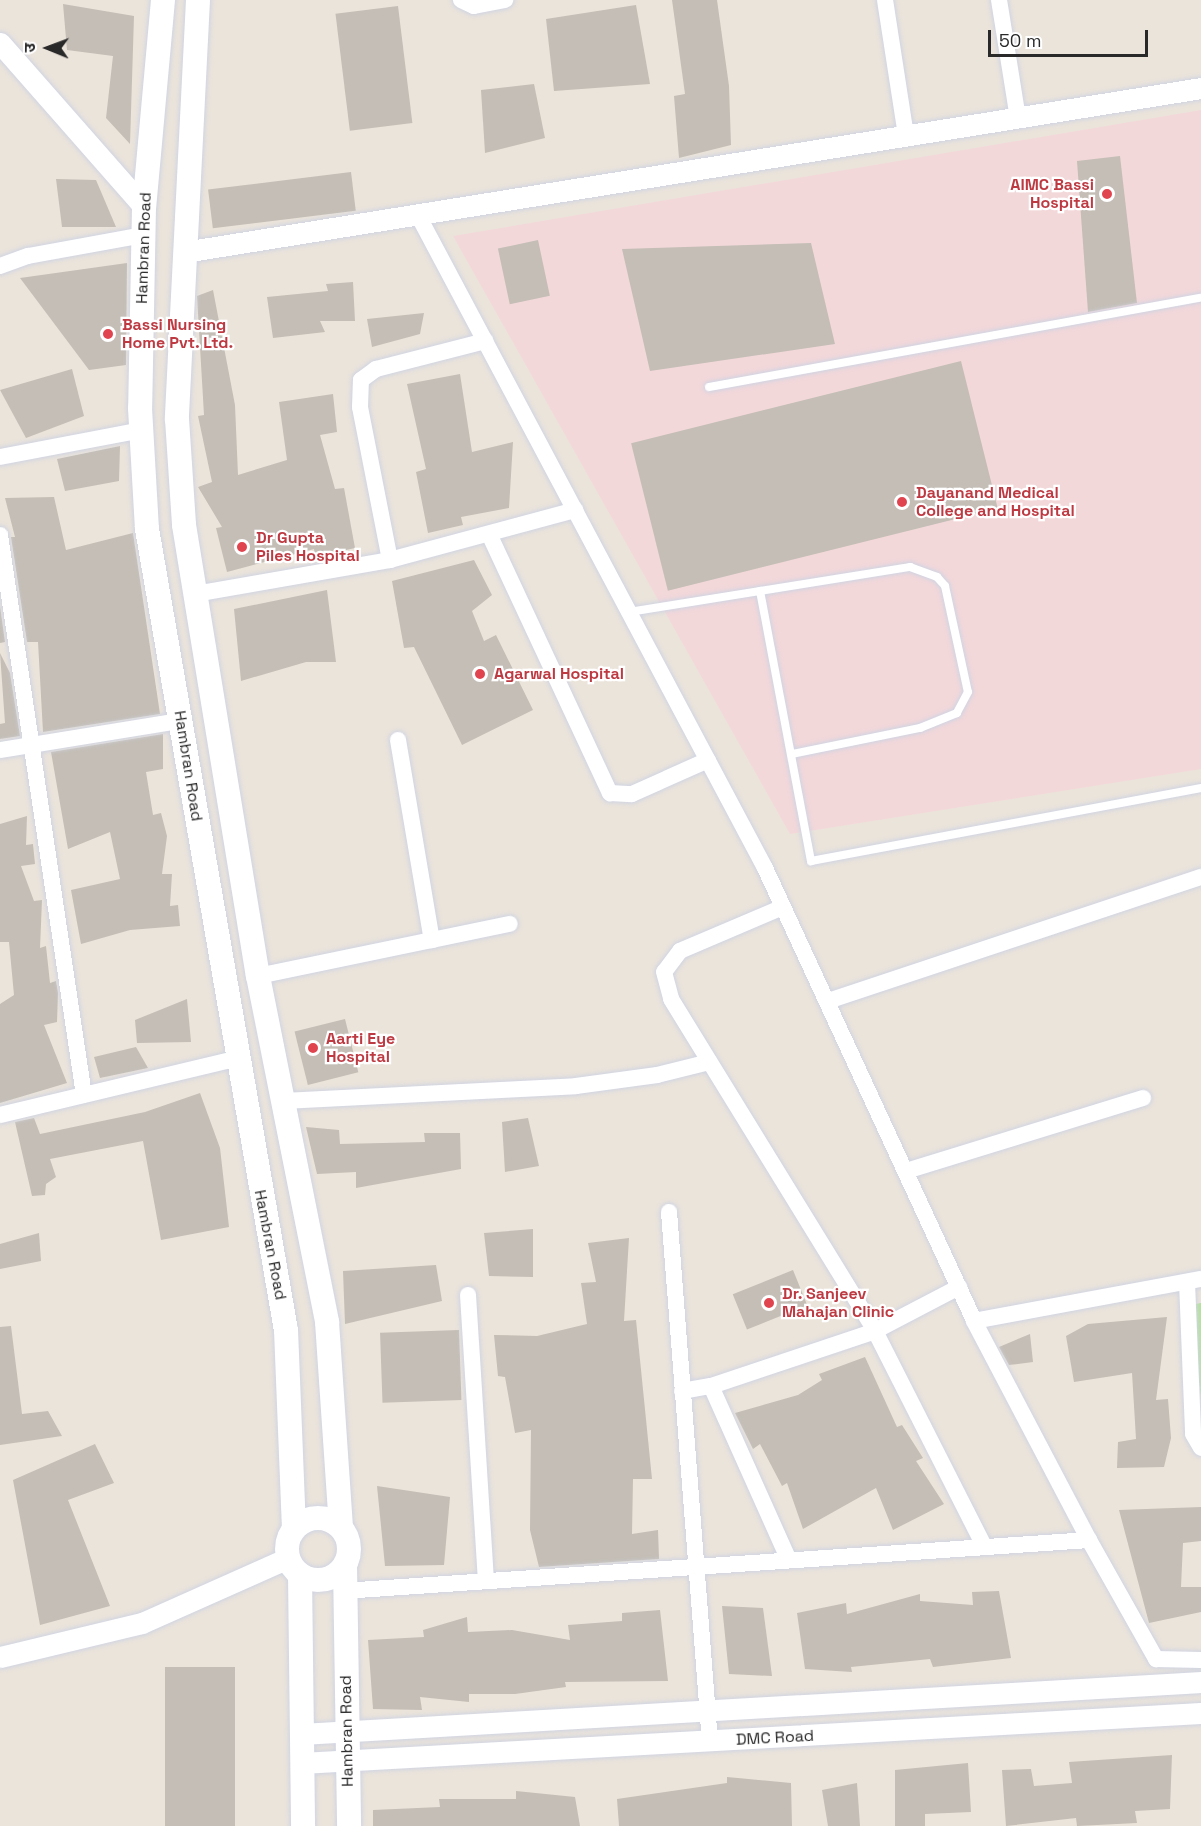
<!DOCTYPE html>
<meta charset="utf-8">
<style>
body{margin:0}
#map{position:relative;width:1201px;height:1826px;overflow:hidden;background:#ebe4db;font-family:"Space Grotesk","Noto Sans Devanagari",sans-serif}
div>[style]{position:absolute}
[style*='--x']{left:calc(var(--x)*1px);top:calc(var(--y)*1px);width:calc(var(--w)*1px);rotate:calc(var(--a)*1deg)}
.medical>*{inset:0;background:#f3d8da}
.green>*{inset:0;background:#b3e397}
.building>*{inset:0;background:#c4beb6;transform-origin:0 0}
.roads{filter:drop-shadow(0 0 2px #d0d4e2) drop-shadow(0 0 2px #d0d4e2)}
.service>*{height:8px;margin:-4px;padding:0 4px;transform-origin:4px;border-radius:4px;background:#fff}
.minor>*{height:16px;margin:-8px;padding:0 8px;transform-origin:8px;border-radius:8px;background:#fff}
.tertiary>*{height:21px;margin:-10.5px;padding:0 10.5px;transform-origin:10.5px;border-radius:10.5px;background:#fff}
.secondary>*{height:24px;margin:-12px;padding:0 12px;transform-origin:12px;border-radius:12px;background:#fff}
.secondary>.ring{margin:-12px;padding:0;box-sizing:content-box;background:none;border:24px solid #fff;border-radius:50%}
.dots>*{width:16px;height:16px;translate:-50% -50%;box-sizing:border-box;border:3px solid #fff;border-radius:50%}
span{translate:-50% -50%;white-space:nowrap;text-align:center;line-height:1.15;-webkit-text-stroke:4.5px #fff;paint-order:stroke}
.health-label{font-size:16px;color:#be3a42;font-weight:700}
.right{translate:-100% -50%;text-align:right}
.left{translate:0 -50%;text-align:left}
.street-label{font-size:16px;color:#292929}
.north{position:absolute;left:18px;top:18px;width:60px;height:60px;-webkit-text-stroke:4px #fff;paint-order:stroke;rotate:271deg;font-size:16px;font-weight:700;line-height:24px;text-align:center;color:#292929}
.north::after{content:'';display:block;margin:auto;width:21px;height:27px;background:#292929;clip-path:polygon(50% 0,100% 100%,50% 72%,0 100%)}
.scale{position:absolute;left:988px;top:30px;width:160px;height:27px;box-sizing:border-box;border:3px solid #292929;border-top:0;padding-left:8px;font-size:18px;line-height:21px;white-space:nowrap;color:#292929;-webkit-text-stroke:4px #fff;paint-order:stroke}
</style>
<div id="map">
<div class="medical">
<div style="clip-path:polygon(1201px 110px,1201px 769px,790px 834px,453px 236px)"></div>
</div>
<div class="green">
<div style="clip-path:polygon(1201px 1303px,1201px 1399px,1191px 1305px)"></div>
</div>
<div class="building">
<div style="clip-path:polygon(672px 0,717px 0,729px 86px,731px 145px,679px 158px,674px 96px,685px 94px)"></div>
<div style="clip-path:polygon(63px 4px,134px 16px,130px 144px,106px 118px,113px 56px,67px 50px)"></div>
<div style="clip-path:polygon(636px 5px,650px 84px,554px 91px,546px 19px)"></div>
<div style="left:398px;top:6px;width:118px;height:63px;rotate:83deg"></div>
<div style="clip-path:polygon(534px 84px,545px 138px,485px 153px,481px 90px)"></div>
<div style="clip-path:polygon(1120px 156px,1137px 303px,1088px 312px,1077px 161px)"></div>
<div style="left:351px;top:172px;width:39px;height:144px;rotate:83deg"></div>
<div style="clip-path:polygon(56px 179px,96px 180px,116px 227px,62px 227px)"></div>
<div style="left:538px;top:240px;width:57px;height:41px;rotate:78deg"></div>
<div style="clip-path:polygon(811px 243px,835px 344px,650px 371px,622px 249px)"></div>
<div style="clip-path:polygon(127px 263px,126px 365px,89px 370px,20px 278px)"></div>
<div style="clip-path:polygon(353px 282px,355px 321px,320px 321px,325px 332px,273px 338px,267px 297px,328px 291px,326px 284px)"></div>
<div style="clip-path:polygon(213px 290px,235px 405px,238px 475px,287px 460px,279px 402px,333px 394px,337px 432px,320px 435px,335px 489px,344px 488px,355px 548px,315px 557px,314px 549px,227px 572px,216px 528px,222px 527px,198px 487px,212px 482px,198px 416px,204px 415px,197px 296px)"></div>
<div style="clip-path:polygon(424px 313px,420px 334px,372px 347px,367px 319px)"></div>
<div style="left:961px;top:361px;width:152px;height:340px;rotate:76deg"></div>
<div style="clip-path:polygon(72px 369px,84px 416px,26px 438px,0 390px)"></div>
<div style="clip-path:polygon(460px 374px,472px 452px,513px 442px,509px 508px,461px 517px,463px 525px,428px 533px,416px 472px,426px 469px,407px 384px)"></div>
<div style="clip-path:polygon(120px 446px,119px 481px,65px 491px,57px 459px)"></div>
<div style="clip-path:polygon(54px 497px,66px 550px,133px 533px,160px 714px,43px 732px,38px 642px,27px 642px,11px 537px,15px 537px,5px 498px)"></div>
<div style="clip-path:polygon(474px 560px,492px 595px,472px 611px,484px 641px,496px 635px,533px 710px,462px 745px,414px 647px,404px 648px,392px 581px)"></div>
<div style="clip-path:polygon(327px 590px,336px 662px,306px 662px,241px 681px,234px 609px)"></div>
<div style="clip-path:polygon(0 606px,5px 642px,0 643px)"></div>
<div style="clip-path:polygon(0 653px,10px 673px,20px 736px,0 739px,0 724px,5px 723px)"></div>
<div style="clip-path:polygon(163px 734px,163px 769px,146px 772px,153px 815px,161px 813px,167px 836px,162px 874px,172px 874px,170px 906px,178px 905px,180px 926px,130px 930px,81px 944px,71px 890px,120px 879px,110px 832px,68px 849px,51px 752px)"></div>
<div style="clip-path:polygon(27px 816px,26px 845px,33px 844px,35px 864px,21px 866px,34px 901px,42px 900px,40px 948px,46px 946px,50px 983px,56px 981px,58px 993px,57px 1022px,44px 1025px,67px 1083px,0 1103px,0 1004px,14px 995px,9px 942px,0 942px,0 824px)"></div>
<div style="clip-path:polygon(187px 999px,191px 1042px,137px 1043px,135px 1020px)"></div>
<div style="left:345px;top:1019px;width:55px;height:52px;rotate:76deg"></div>
<div style="clip-path:polygon(136px 1047px,148px 1068px,100px 1078px,94px 1057px)"></div>
<div style="clip-path:polygon(200px 1093px,220px 1148px,229px 1227px,161px 1240px,143px 1141px,50px 1159px,56px 1177px,46px 1184px,45px 1195px,32px 1196px,15px 1122px,34px 1118px,40px 1134px,145px 1112px)"></div>
<div style="clip-path:polygon(528px 1118px,539px 1166px,505px 1172px,502px 1122px)"></div>
<div style="clip-path:polygon(306px 1127px,339px 1130px,340px 1144px,425px 1142px,424px 1133px,460px 1133px,461px 1169px,356px 1188px,356px 1172px,317px 1174px)"></div>
<div style="clip-path:polygon(533px 1229px,533px 1277px,489px 1276px,484px 1233px)"></div>
<div style="clip-path:polygon(39px 1233px,41px 1261px,0 1269px,0 1244px)"></div>
<div style="clip-path:polygon(629px 1238px,624px 1321px,636px 1320px,652px 1479px,633px 1479px,632px 1534px,658px 1530px,659px 1559px,539px 1567px,530px 1530px,531px 1430px,515px 1433px,505px 1377px,498px 1376px,494px 1335px,537px 1336px,587px 1324px,581px 1283px,596px 1282px,588px 1243px)"></div>
<div style="clip-path:polygon(436px 1265px,442px 1301px,345px 1324px,343px 1271px)"></div>
<div style="left:793px;top:1270px;width:38px;height:65px;rotate:68deg"></div>
<div style="clip-path:polygon(1167px 1317px,1156px 1400px,1168px 1399px,1171px 1438px,1164px 1467px,1117px 1468px,1118px 1442px,1136px 1439px,1132px 1373px,1074px 1382px,1066px 1336px,1088px 1324px)"></div>
<div style="clip-path:polygon(11px 1326px,22px 1414px,48px 1411px,62px 1436px,0 1445px,0 1327px)"></div>
<div style="left:459px;top:1330px;width:70px;height:79px;rotate:88deg"></div>
<div style="clip-path:polygon(1030px 1334px,1033px 1362px,1009px 1365px,999px 1347px)"></div>
<div style="clip-path:polygon(865px 1357px,897px 1427px,902px 1425px,923px 1458px,916px 1461px,944px 1504px,893px 1530px,876px 1488px,803px 1529px,787px 1483px,782px 1486px,760px 1444px,753px 1449px,735px 1413px,798px 1395px,822px 1380px,819px 1374px)"></div>
<div style="clip-path:polygon(95px 1444px,114px 1483px,68px 1500px,110px 1606px,40px 1625px,13px 1480px)"></div>
<div style="clip-path:polygon(377px 1486px,450px 1497px,444px 1565px,385px 1566px)"></div>
<div style="clip-path:polygon(1201px 1507px,1201px 1541px,1183px 1543px,1181px 1587px,1201px 1587px,1201px 1612px,1149px 1623px,1119px 1510px)"></div>
<div style="clip-path:polygon(999px 1591px,1011px 1658px,933px 1667px,930px 1659px,851px 1667px,852px 1672px,805px 1669px,797px 1613px,846px 1603px,847px 1614px,920px 1594px,920px 1601px,973px 1605px,972px 1592px)"></div>
<div style="clip-path:polygon(722px 1606px,763px 1608px,772px 1676px,729px 1674px)"></div>
<div style="clip-path:polygon(660px 1610px,668px 1681px,565px 1682px,566px 1687px,515px 1694px,469px 1694px,469px 1702px,420px 1697px,422px 1710px,373px 1709px,368px 1640px,424px 1637px,423px 1630px,467px 1617px,468px 1632px,512px 1630px,570px 1640px,568px 1625px,622px 1621px,622px 1613px)"></div>
<div style="left:165px;top:1667px;width:70px;height:159px"></div>
<div style="clip-path:polygon(1172px 1755px,1170px 1809px,1135px 1811px,1137px 1823px,1077px 1826px,1076px 1818px,1006px 1826px,1002px 1770px,1031px 1769px,1034px 1786px,1072px 1783px,1069px 1762px)"></div>
<div style="clip-path:polygon(968px 1763px,971px 1812px,925px 1814px,925px 1826px,895px 1826px,895px 1770px)"></div>
<div style="clip-path:polygon(727px 1777px,791px 1783px,792px 1826px,619px 1826px,617px 1799px,727px 1783px)"></div>
<div style="clip-path:polygon(857px 1783px,860px 1826px,828px 1826px,822px 1790px)"></div>
<div style="clip-path:polygon(516px 1791px,575px 1797px,580px 1826px,373px 1826px,373px 1810px,440px 1807px,439px 1799px,516px 1799px)"></div>
</div>
<div class="roads">
<div class="service">
<div style="--x:709;--y:387;--w:500;--a:-10.3"></div>
<div style="--x:760;--y:591;--w:275;--a:79.3"></div>
<div style="--x:811;--y:861;--w:397;--a:-10.6"></div>
<div style="--x:629;--y:612;--w:285;--a:-9.1"></div>
<div style="--x:910;--y:567;--w:29;--a:20"></div>
<div style="--x:937;--y:577;--w:12;--a:48"></div>
<div style="--x:945;--y:586;--w:108;--a:77.8"></div>
<div style="--x:968;--y:692;--w:24;--a:118"></div>
<div style="--x:957;--y:713;--w:40;--a:158"></div>
<div style="--x:920;--y:728;--w:131;--a:168.5"></div>
</div>
<div class="minor">
<div style="--x:461;--y:0;--w:14;--a:25"></div>
<div style="--x:474;--y:6;--w:32;--a:-11"></div>
<div style="--x:885;--y:0;--w:138;--a:81.2"></div>
<div style="--x:999;--y:0;--w:120;--a:80.9"></div>
<div style="--x:419;--y:217;--w:737;--a:62.01"></div>
<div style="--x:765;--y:868;--w:499;--a:65.2"></div>
<div style="--x:974;--y:1321;--w:247;--a:62.3"></div>
<div style="--x:1089;--y:1540;--w:137;--a:60.6"></div>
<div style="--x:1156;--y:1659;--w:45;--a:1.3"></div>
<div style="--x:0;--y:266;--w:30;--a:-20"></div>
<div style="--x:28;--y:256;--w:118;--a:-10.3"></div>
<div style="--x:0;--y:457;--w:144;--a:-10.8"></div>
<div style="--x:0;--y:535;--w:566;--a:81.47"></div>
<div style="--x:490;--y:536;--w:284;--a:65"></div>
<div style="--x:610;--y:793;--w:22;--a:3"></div>
<div style="--x:632;--y:794;--w:83;--a:-24.1"></div>
<div style="--x:390;--y:560;--w:156;--a:-101.1"></div>
<div style="--x:360;--y:407;--w:27;--a:-88"></div>
<div style="--x:361;--y:380;--w:19;--a:-36"></div>
<div style="--x:376;--y:369;--w:113;--a:-14.4"></div>
<div style="--x:195;--y:594;--w:198;--a:-9.9"></div>
<div style="--x:390;--y:560;--w:192;--a:-15.1"></div>
<div style="--x:398;--y:740;--w:203;--a:80.4"></div>
<div style="--x:0;--y:750;--w:182;--a:-9.2"></div>
<div style="--x:783;--y:907;--w:112;--a:156.9"></div>
<div style="--x:680;--y:951;--w:26;--a:127"></div>
<div style="--x:664;--y:972;--w:28;--a:75"></div>
<div style="--x:671;--y:999;--w:390;--a:58.4"></div>
<div style="--x:875;--y:1331;--w:241;--a:63.1"></div>
<div style="--x:258;--y:976;--w:257;--a:-11.7"></div>
<div style="--x:828;--y:1001;--w:393;--a:-18.4"></div>
<div style="--x:283;--y:1101;--w:293;--a:-2.9"></div>
<div style="--x:576;--y:1086;--w:82;--a:-7.7"></div>
<div style="--x:657;--y:1075;--w:54;--a:-14"></div>
<div style="--x:0;--y:1115;--w:242;--a:-13.4"></div>
<div style="--x:906;--y:1171;--w:248;--a:-17.1"></div>
<div style="--x:669;--y:1212;--w:532;--a:85.58"></div>
<div style="--x:1187;--y:1282;--w:152;--a:87.7"></div>
<div style="--x:1193;--y:1434;--w:16;--a:60"></div>
<div style="--x:468;--y:1295;--w:285;--a:86.4"></div>
<div style="--x:974;--y:1321;--w:231;--a:-10.5"></div>
<div style="--x:711;--y:1386;--w:188;--a:65.9"></div>
<div style="--x:682;--y:1391;--w:29;--a:-10"></div>
<div style="--x:711;--y:1386;--w:173;--a:-18.5"></div>
<div style="--x:875;--y:1331;--w:95;--a:-27.6"></div>
<div style="--x:343;--y:1591;--w:748;--a:-3.91"></div>
</div>
<div class="tertiary">
<div style="--x:0;--y:43;--w:218;--a:48.7"></div>
<div style="--x:184;--y:252;--w:1030;--a:-9.16"></div>
<div style="--x:0;--y:1657;--w:146;--a:-13.5"></div>
<div style="--x:142;--y:1623;--w:160;--a:-24"></div>
<div style="--x:301;--y:1734;--w:902;--a:-3.31"></div>
<div style="--x:301;--y:1763;--w:901;--a:-3.18"></div>
</div>
<div class="secondary">
<div style="--x:163;--y:0;--w:208;--a:95.2"></div>
<div style="--x:144;--y:207;--w:201;--a:91.1"></div>
<div style="--x:140;--y:408;--w:121;--a:86.7"></div>
<div style="--x:147;--y:529;--w:813;--a:80.16"></div>
<div style="--x:286;--y:1330;--w:199;--a:87.7"></div>
<div style="--x:198;--y:0;--w:420;--a:92.9"></div>
<div style="--x:177;--y:419;--w:106;--a:86.2"></div>
<div style="--x:184;--y:525;--w:457;--a:80.7"></div>
<div style="--x:258;--y:976;--w:353;--a:78.7"></div>
<div style="--x:327;--y:1322;--w:206;--a:86.1"></div>
<div class="ring" style="left:287px;top:1518px;width:38px;height:38px"></div>
<div style="--x:345;--y:1565;--w:261;--a:89.1"></div>
<div style="--x:300;--y:1575;--w:251;--a:89.3"></div>
</div>
</div>
<div class="dots">
<div style="left:1107px;top:194px;background:#e0444e"></div>
<div style="left:108px;top:334px;background:#e0444e"></div>
<div style="left:902px;top:502px;background:#e0444e"></div>
<div style="left:242px;top:547px;background:#e0444e"></div>
<div style="left:480px;top:674px;background:#e0444e"></div>
<div style="left:313px;top:1048px;background:#e0444e"></div>
<div style="left:769px;top:1303px;background:#e0444e"></div>
</div>
<div class="health-label">
<span class="right" style="left:1094px;top:194px">AIMC Bassi<br>Hospital</span>
<span class="left" style="left:122px;top:334px">Bassi Nursing<br>Home Pvt. Ltd.</span>
<span class="left" style="left:916px;top:502px">Dayanand Medical<br>College and Hospital</span>
<span class="left" style="left:256px;top:547px">Dr Gupta<br>Piles Hospital</span>
<span class="left" style="left:494px;top:674px">Agarwal Hospital</span>
<span class="left" style="left:326px;top:1048px">Aarti Eye<br>Hospital</span>
<span class="left" style="left:782px;top:1303px">Dr. Sanjeev<br>Mahajan Clinic</span>
</div>
<div class="street-label">
<span style="left:144px;top:248px;rotate:-88deg">Hambran Road</span>
<span style="left:188px;top:766px;rotate:81deg">Hambran Road</span>
<span style="left:270px;top:1245px;rotate:79deg">Hambran Road</span>
<span style="left:347px;top:1731px;rotate:-91deg">Hambran Road</span>
<span style="left:775px;top:1738px;rotate:-3deg">DMC Road</span>
</div>
<div class="north">उ</div>
<div class="scale">50 m</div>
</div>
